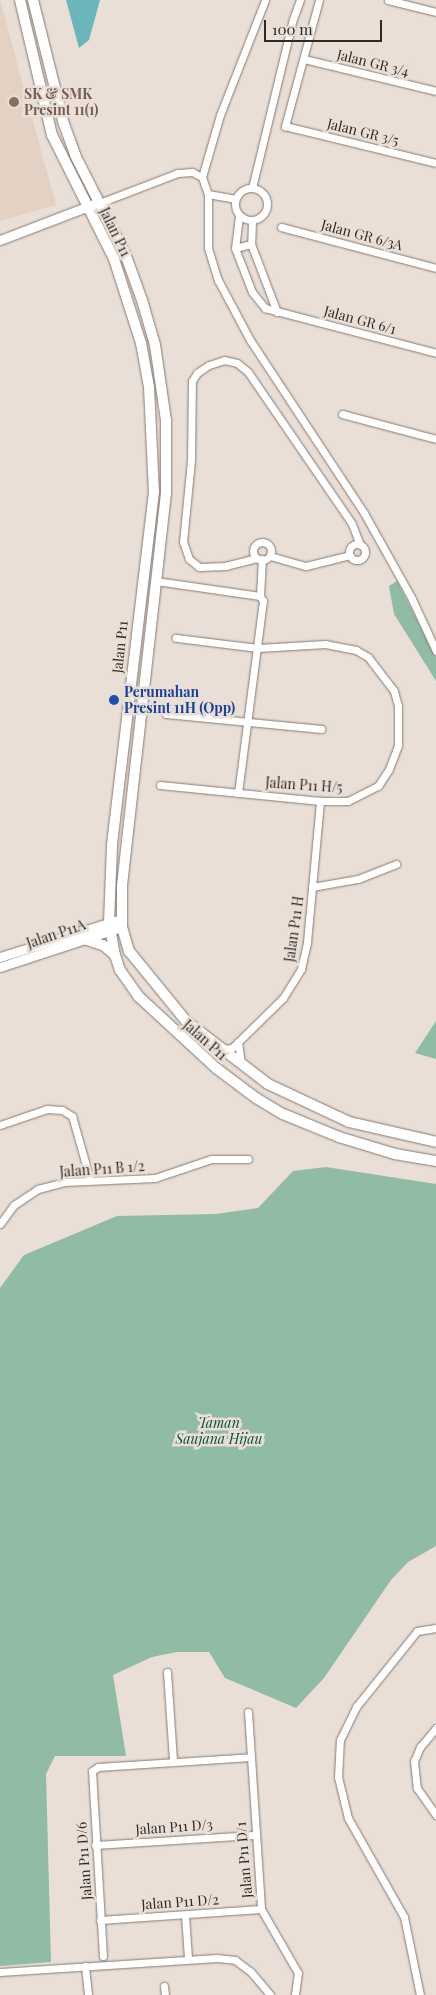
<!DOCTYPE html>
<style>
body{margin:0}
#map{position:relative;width:436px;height:1995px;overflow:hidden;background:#eadfd6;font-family:"Playfair Display",serif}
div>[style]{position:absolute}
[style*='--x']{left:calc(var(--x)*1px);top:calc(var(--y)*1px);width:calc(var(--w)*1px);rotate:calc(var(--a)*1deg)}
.built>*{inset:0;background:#e3d2c3}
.green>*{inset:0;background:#90bba4}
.water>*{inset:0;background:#6bb6ba}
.roads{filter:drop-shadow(0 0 1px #857b73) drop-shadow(0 0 1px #857b73)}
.minor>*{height:7px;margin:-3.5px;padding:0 3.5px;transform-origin:3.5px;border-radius:3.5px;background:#fff}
.minor>.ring{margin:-3.5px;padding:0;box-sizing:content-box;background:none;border:7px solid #fff;border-radius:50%}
.tertiary>*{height:9px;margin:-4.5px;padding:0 4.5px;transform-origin:4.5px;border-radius:4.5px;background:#fff}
.secondary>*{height:10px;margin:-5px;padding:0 5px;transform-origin:5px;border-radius:5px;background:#fff}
.dots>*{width:14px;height:14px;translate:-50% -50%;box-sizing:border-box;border:2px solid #eadfd6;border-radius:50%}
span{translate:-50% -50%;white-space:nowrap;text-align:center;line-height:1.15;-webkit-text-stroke:5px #eadfd6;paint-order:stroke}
.street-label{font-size:14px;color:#2e2926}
.education-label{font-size:14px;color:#785e54;font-weight:700}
.left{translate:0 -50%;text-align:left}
.transit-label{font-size:14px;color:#164399;font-weight:700}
.park-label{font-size:14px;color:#075337;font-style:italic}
.scale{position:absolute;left:264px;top:20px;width:118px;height:22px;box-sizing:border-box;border:2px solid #2e2926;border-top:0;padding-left:6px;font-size:15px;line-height:18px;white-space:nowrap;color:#2e2926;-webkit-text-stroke:4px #eadfd6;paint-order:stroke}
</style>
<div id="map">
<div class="built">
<div style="clip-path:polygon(0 0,56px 205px,0 221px)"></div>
</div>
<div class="green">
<div style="clip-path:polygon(397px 581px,436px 657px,436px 681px,394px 614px,389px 586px)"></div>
<div style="clip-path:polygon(436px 1021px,436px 1059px,415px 1053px)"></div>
<div style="clip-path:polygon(326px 1167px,436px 1184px,436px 1546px,408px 1562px,391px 1580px,324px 1678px,296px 1708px,225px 1678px,209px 1652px,177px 1652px,152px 1657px,113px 1675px,126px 1756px,55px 1756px,46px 1774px,51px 1962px,0 1966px,0 1288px,24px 1255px,117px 1216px,216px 1214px,258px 1208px,293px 1171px)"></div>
</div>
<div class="water">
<div style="clip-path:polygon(66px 0,100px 0,89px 40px,79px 48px)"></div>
</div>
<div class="roads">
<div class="minor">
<div style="--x:319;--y:0;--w:131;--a:105.1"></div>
<div style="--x:285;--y:126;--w:155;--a:13.8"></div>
<div style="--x:388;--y:0;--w:49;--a:14"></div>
<div style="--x:304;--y:59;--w:136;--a:13.6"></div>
<div style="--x:202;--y:177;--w:65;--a:-73.8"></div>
<div style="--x:220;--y:115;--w:123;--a:-68.6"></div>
<div class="ring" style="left:235px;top:188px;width:25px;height:25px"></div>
<div style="--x:252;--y:188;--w:174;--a:-76.4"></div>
<div style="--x:293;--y:19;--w:20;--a:-70"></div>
<div style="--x:208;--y:194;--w:27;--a:10"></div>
<div style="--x:102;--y:202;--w:81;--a:-20.9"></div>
<div style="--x:178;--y:173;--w:14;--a:-4"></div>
<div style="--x:192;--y:172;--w:11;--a:27"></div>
<div style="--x:202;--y:177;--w:18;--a:71"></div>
<div style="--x:208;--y:194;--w:54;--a:90"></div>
<div style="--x:208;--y:248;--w:34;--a:73"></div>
<div style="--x:218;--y:280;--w:68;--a:61.9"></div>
<div style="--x:250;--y:340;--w:207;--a:56.6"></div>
<div style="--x:364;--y:513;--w:98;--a:60.8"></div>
<div style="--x:412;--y:599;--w:57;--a:65.2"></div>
<div style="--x:239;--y:216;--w:32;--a:97"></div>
<div style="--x:235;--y:248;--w:47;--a:68.9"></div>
<div style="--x:252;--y:292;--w:21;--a:51"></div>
<div style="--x:265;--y:308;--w:177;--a:14.7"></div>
<div style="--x:252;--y:221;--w:23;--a:92"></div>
<div style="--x:251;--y:244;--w:73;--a:69.1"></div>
<div style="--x:281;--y:227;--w:160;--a:14.8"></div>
<div style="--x:235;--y:248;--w:16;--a:-14"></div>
<div style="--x:342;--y:414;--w:97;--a:14.9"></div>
<div class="ring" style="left:253px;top:542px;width:11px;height:11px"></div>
<div class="ring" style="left:349px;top:544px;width:9px;height:9px"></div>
<div style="--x:270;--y:556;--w:37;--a:16"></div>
<div style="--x:306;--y:566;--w:45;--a:-14"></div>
<div style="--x:257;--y:558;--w:32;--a:166"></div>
<div style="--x:226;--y:566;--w:27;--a:178"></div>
<div style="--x:199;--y:567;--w:13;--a:-141"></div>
<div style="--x:189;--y:559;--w:18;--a:-109"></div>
<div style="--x:183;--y:542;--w:82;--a:-84.4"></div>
<div style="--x:191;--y:460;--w:79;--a:-89.3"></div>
<div style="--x:192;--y:381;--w:9;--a:-58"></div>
<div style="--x:197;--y:373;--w:14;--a:-34"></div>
<div style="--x:209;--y:365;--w:16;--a:-18"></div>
<div style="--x:224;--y:360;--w:13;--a:13"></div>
<div style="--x:237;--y:363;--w:14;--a:39"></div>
<div style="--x:248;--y:372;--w:184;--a:55.6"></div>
<div style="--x:352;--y:524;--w:22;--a:69"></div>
<div style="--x:156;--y:581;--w:105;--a:8.2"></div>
<div style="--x:166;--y:714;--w:156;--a:5.5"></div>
<div style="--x:160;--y:785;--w:161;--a:5.7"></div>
<div style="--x:320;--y:801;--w:28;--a:0"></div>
<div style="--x:348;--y:801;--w:34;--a:-27"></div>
<div style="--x:378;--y:786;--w:20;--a:-57"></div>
<div style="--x:389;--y:769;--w:26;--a:-69"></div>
<div style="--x:398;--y:745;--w:39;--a:-90"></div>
<div style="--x:398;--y:706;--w:16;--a:-105"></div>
<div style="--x:394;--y:691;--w:43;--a:-127.4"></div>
<div style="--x:368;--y:657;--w:14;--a:-150"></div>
<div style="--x:356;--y:650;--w:31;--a:-169"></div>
<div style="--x:326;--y:644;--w:68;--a:176.6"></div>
<div style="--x:258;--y:648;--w:83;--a:-173"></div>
<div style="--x:238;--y:793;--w:194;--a:-82.6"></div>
<div style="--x:263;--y:601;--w:6;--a:-121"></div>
<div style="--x:260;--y:596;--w:37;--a:-87"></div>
<div style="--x:312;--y:887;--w:47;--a:-9.9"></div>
<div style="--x:358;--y:879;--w:41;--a:-21.5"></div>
<div style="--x:238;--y:1042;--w:21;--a:82"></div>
<div style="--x:222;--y:1049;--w:10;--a:-6"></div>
<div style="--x:232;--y:1048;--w:71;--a:-44.4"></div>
<div style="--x:283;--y:998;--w:34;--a:-58"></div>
<div style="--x:301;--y:969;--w:28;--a:-77"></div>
<div style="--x:307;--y:942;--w:142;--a:-84.7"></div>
<div style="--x:0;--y:1125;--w:50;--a:-18.8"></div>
<div style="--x:47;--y:1109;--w:15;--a:4"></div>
<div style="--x:62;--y:1110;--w:12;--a:31"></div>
<div style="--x:72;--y:1116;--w:66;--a:74.1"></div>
<div style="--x:0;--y:1224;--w:24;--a:-54"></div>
<div style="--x:14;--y:1205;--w:29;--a:-34"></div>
<div style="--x:38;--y:1189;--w:27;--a:-15"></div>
<div style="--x:64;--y:1182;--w:91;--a:-2.5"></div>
<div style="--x:155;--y:1178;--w:59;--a:-18.7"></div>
<div style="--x:211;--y:1159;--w:37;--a:0"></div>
<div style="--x:167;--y:1672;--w:89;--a:86.1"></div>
<div style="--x:248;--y:1712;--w:197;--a:86.2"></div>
<div style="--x:261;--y:1909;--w:74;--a:60"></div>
<div style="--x:298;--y:1973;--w:22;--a:98"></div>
<div style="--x:436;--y:1728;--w:25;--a:130"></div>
<div style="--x:420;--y:1747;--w:15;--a:113"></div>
<div style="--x:414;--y:1761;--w:27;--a:84"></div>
<div style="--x:417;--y:1788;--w:33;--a:55"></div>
<div style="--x:95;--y:1845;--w:159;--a:-3.6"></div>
<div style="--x:185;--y:1915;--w:43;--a:86"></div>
<div style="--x:100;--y:1920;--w:161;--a:-3.9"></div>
<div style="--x:103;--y:1956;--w:185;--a:-93.4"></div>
<div style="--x:92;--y:1771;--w:7;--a:-34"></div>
<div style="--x:98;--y:1767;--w:153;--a:-3.7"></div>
<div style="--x:85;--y:1966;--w:29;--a:84"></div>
<div style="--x:0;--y:1972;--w:217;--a:-3.7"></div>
<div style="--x:217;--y:1958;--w:18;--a:6"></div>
<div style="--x:235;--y:1960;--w:20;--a:37"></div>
<div style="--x:251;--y:1972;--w:30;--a:50"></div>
<div style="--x:164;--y:1986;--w:9;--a:84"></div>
<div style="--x:420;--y:1995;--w:80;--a:-101.6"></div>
<div style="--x:404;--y:1917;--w:114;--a:-119.5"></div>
<div style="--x:348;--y:1818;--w:42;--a:-103.7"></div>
<div style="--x:338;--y:1777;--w:37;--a:-87"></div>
<div style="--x:340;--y:1740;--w:37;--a:-64"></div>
<div style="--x:356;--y:1707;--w:97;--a:-51.2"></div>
<div style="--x:417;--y:1631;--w:19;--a:-9"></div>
</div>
<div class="tertiary">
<div style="--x:0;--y:240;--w:101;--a:-21"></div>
<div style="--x:0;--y:957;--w:127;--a:-17.4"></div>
<div style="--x:0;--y:967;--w:128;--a:-18.2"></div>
</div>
<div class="secondary">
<div style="--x:20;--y:0;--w:139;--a:76.7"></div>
<div style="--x:52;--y:135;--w:139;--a:63.4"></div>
<div style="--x:114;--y:259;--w:88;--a:72.2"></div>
<div style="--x:141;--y:343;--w:45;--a:79.7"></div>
<div style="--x:149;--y:387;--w:105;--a:87.3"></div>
<div style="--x:154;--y:492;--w:355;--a:96.8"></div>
<div style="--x:112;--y:845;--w:77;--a:92.2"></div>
<div style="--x:109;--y:922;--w:34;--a:80"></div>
<div style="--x:115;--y:955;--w:16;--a:72"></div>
<div style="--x:120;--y:970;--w:32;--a:55"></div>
<div style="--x:138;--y:996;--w:106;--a:42.7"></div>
<div style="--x:216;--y:1068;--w:50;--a:36.9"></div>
<div style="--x:256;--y:1098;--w:31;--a:31"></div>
<div style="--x:283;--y:1114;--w:61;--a:22.3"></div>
<div style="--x:339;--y:1137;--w:59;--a:16.9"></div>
<div style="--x:395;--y:1154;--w:42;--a:9.7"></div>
<div style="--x:33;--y:0;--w:128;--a:76"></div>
<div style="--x:64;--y:124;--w:33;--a:70"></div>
<div style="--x:75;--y:155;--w:113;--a:63.2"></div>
<div style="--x:126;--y:256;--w:47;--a:70"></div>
<div style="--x:142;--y:300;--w:47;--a:73.9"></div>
<div style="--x:155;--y:345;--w:76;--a:81.7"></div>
<div style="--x:166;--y:420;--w:73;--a:90"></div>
<div style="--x:166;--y:493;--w:395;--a:96.4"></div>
<div style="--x:122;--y:886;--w:41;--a:90"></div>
<div style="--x:122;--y:927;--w:25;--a:74"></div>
<div style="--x:129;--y:951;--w:90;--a:50.8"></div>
<div style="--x:186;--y:1021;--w:103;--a:37.5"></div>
<div style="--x:268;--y:1084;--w:89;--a:25.1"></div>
<div style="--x:349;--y:1122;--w:89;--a:12.9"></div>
<div style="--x:84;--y:939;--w:20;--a:18"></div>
<div style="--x:103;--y:945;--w:16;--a:40"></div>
</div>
</div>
<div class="dots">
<div style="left:14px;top:102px;background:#8d6e63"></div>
<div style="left:114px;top:700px;background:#1a4fb4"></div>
</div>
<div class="street-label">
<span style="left:373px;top:63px;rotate:14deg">Jalan GR 3/4</span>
<span style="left:363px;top:132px;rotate:14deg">Jalan GR 3/5</span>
<span style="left:115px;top:232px;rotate:64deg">Jalan P11</span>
<span style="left:362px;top:235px;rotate:15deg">Jalan GR 6/3A</span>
<span style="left:360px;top:320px;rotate:15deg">Jalan GR 6/1</span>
<span style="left:120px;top:647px;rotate:-84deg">Jalan P11</span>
<span style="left:304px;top:785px;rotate:4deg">Jalan P11 H/5</span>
<span style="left:294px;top:929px;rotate:-82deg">Jalan P11 H</span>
<span style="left:56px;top:934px;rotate:-19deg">Jalan P11A</span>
<span style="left:205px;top:1040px;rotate:41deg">Jalan P11</span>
<span style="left:102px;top:1169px;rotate:-4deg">Jalan P11 B 1/2</span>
<span style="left:174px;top:1827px;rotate:-4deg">Jalan P11 D/3</span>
<span style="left:244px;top:1860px;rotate:-95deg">Jalan P11 D/1</span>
<span style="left:84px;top:1861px;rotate:-94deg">Jalan P11 D/6</span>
<span style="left:180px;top:1902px;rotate:-4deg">Jalan P11 D/2</span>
</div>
<div class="education-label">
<span class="left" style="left:24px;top:102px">SK &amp; SMK<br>Presint 11(1)</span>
</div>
<div class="transit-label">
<span class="left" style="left:124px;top:700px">Perumahan<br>Presint 11H (Opp)</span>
</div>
<div class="park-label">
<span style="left:219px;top:1431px">Taman<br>Saujana Hijau</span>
</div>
<div class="scale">100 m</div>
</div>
